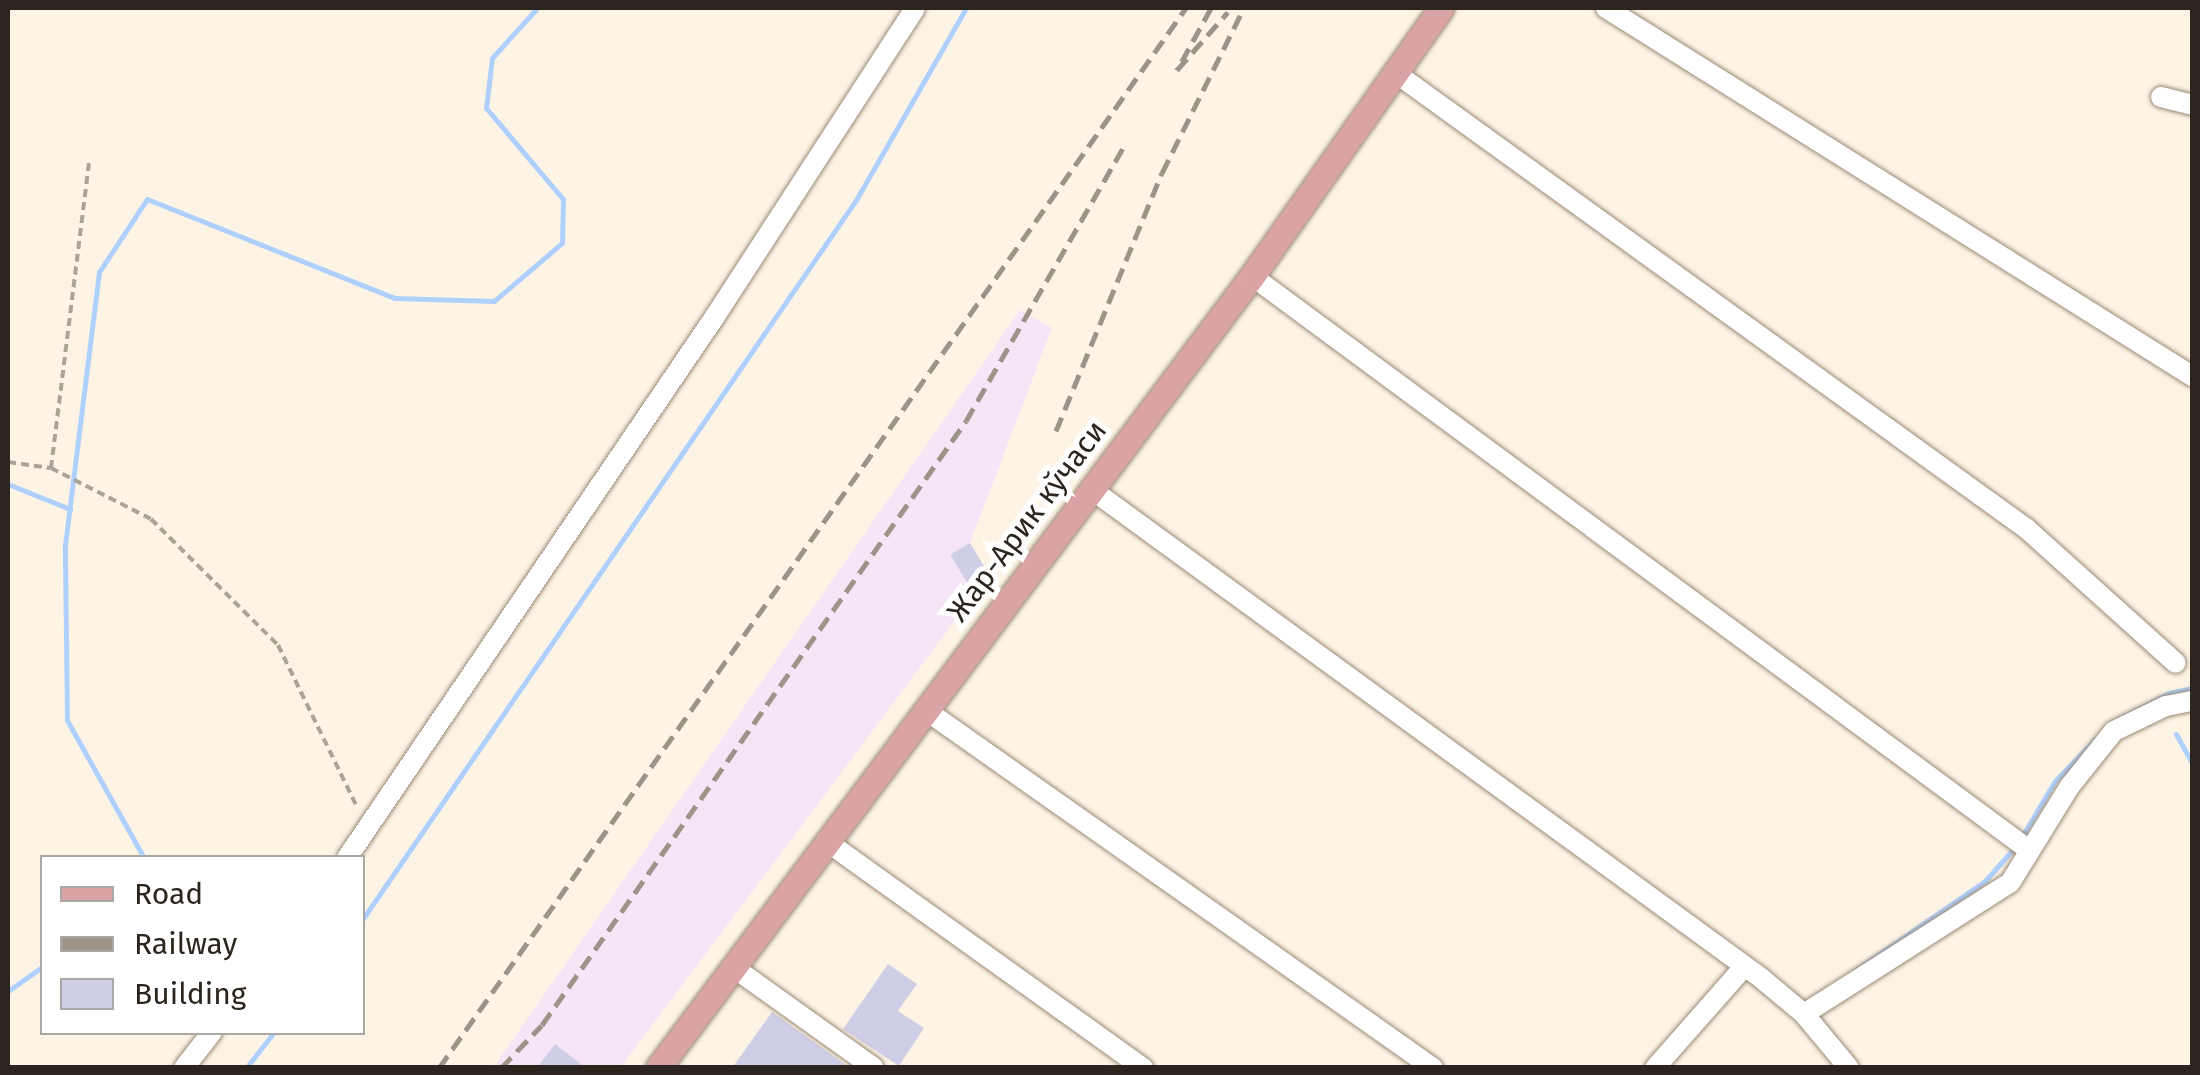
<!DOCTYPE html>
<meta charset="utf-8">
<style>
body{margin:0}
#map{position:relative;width:2200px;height:1075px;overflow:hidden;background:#fef4e6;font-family:"Fira Sans",sans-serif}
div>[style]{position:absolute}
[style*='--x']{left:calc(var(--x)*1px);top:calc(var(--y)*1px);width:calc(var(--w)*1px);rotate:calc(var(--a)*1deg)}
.industrial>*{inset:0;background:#f6e5f7}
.stream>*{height:5px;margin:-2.5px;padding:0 2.5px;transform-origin:2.5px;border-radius:2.5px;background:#afd0fd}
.building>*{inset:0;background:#cfcee7;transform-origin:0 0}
.path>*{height:4px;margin-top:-2px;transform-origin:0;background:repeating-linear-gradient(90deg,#aca398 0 8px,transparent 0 13px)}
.roads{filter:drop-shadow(0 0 2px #998a76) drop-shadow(0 0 2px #998a76)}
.minor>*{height:20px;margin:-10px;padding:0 10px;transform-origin:10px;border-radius:10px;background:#fff}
.major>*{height:25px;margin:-12.5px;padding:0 12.5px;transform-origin:12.5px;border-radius:12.5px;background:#daa4a6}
.rail>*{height:5px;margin-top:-2.5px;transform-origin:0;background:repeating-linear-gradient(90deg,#9c9488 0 15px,transparent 0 23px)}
span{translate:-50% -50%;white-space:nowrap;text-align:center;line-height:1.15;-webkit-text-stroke:10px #fff;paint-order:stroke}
.street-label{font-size:30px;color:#2b251d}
.frame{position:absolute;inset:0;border:10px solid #2b251d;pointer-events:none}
.legend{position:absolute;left:40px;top:855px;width:325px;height:180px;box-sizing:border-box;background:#fff;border:2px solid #aaa8a5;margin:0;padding:12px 18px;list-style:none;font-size:30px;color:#2b251d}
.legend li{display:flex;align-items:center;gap:20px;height:50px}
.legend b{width:50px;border:2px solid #aaa8a5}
</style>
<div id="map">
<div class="industrial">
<div style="clip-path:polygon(1020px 310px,1052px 328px,970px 543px,989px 575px,621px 1067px,493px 1068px)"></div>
</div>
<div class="stream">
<div style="--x:8;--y:484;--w:67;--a:22"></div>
<div style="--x:2109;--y:724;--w:68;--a:-27.3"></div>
<div style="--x:2169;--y:693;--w:24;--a:-12"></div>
<div style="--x:2176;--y:734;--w:33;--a:61"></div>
<div style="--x:2021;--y:838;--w:66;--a:-59.2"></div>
<div style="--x:2055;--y:781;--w:58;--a:-46.4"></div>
<div style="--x:144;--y:858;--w:158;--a:-119.2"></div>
<div style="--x:67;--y:720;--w:175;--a:-90.7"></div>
<div style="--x:65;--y:545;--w:275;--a:-82.9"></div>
<div style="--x:99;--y:272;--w:87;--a:-56.7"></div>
<div style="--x:147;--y:199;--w:267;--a:21.8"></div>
<div style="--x:395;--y:298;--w:99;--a:1.7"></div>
<div style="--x:494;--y:301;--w:89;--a:-40.5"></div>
<div style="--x:562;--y:243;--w:44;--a:-88.7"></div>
<div style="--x:563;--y:199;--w:119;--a:-130.2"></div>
<div style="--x:486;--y:108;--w:50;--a:-83.2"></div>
<div style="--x:492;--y:58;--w:67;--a:-48"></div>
<div style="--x:362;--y:920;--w:873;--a:-55.55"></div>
<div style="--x:856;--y:200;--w:221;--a:-60.2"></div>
<div style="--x:1854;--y:971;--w:159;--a:-34.5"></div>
<div style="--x:1985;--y:881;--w:45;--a:-48.6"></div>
<div style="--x:8;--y:991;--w:42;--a:-35.2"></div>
<div style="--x:246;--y:1068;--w:46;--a:-52.1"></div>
</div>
<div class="building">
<div style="left:970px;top:543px;width:37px;height:23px;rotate:59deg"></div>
<div style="clip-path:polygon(888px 964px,917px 984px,898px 1011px,924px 1028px,899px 1066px,843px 1029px)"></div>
<div style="clip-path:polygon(772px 1012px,850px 1068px,732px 1068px)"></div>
<div style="clip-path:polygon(555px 1044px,586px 1068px,537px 1068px)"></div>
</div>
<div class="path">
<div style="--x:8;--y:462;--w:43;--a:7.9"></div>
<div style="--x:51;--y:468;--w:112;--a:27"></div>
<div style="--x:151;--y:519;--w:179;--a:44.8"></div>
<div style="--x:278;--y:645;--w:180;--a:64"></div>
<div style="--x:51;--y:468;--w:309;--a:-82.9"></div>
</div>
<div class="roads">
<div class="minor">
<div style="--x:1606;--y:8;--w:692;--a:32.13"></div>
<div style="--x:1397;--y:74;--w:777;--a:35.84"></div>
<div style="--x:2027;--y:529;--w:200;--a:42"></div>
<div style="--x:2161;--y:97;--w:32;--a:14"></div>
<div style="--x:1252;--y:276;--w:966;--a:36.45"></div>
<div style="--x:1091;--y:489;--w:829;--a:36.12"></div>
<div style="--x:1761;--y:978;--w:56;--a:39.9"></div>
<div style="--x:1804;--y:1014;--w:70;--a:50.2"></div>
<div style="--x:927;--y:711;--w:619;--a:35.2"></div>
<div style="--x:826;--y:841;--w:390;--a:35.6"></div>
<div style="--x:347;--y:858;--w:653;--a:-55.8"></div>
<div style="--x:714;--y:318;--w:369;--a:-57"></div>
<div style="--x:733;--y:967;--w:173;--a:35.6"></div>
<div style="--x:1804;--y:1014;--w:244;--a:-32.5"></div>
<div style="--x:2010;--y:883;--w:114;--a:-58.3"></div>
<div style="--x:2070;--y:786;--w:70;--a:-51.3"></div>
<div style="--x:2114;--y:731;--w:58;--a:-25.7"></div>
<div style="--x:2166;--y:706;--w:26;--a:-11"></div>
<div style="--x:184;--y:1068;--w:46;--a:-52.1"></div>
<div style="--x:1655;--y:1068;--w:135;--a:-48.6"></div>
</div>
<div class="major">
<div style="--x:658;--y:1068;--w:990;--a:-53.13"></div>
<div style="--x:1252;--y:276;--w:328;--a:-54.8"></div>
</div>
</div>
<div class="rail">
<div style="--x:1211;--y:8;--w:71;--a:118.7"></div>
<div style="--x:1177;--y:70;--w:77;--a:-48.7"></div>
<div style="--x:1056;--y:431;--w:279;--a:-67.7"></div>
<div style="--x:1162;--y:173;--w:184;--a:-63.6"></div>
<div style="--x:439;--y:1068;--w:1297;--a:-54.83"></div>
<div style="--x:501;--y:1068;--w:59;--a:-46.4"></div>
<div style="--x:542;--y:1025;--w:738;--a:-54.93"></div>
<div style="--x:966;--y:421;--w:317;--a:-60.1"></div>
</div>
<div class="street-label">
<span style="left:1027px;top:521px;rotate:-53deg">Жар-Арик кўчаси</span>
</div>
<div class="frame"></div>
<ul class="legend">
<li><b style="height:12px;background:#daa4a6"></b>Road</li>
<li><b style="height:12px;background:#9c9488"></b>Railway</li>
<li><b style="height:28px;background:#cfcee7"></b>Building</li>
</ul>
</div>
